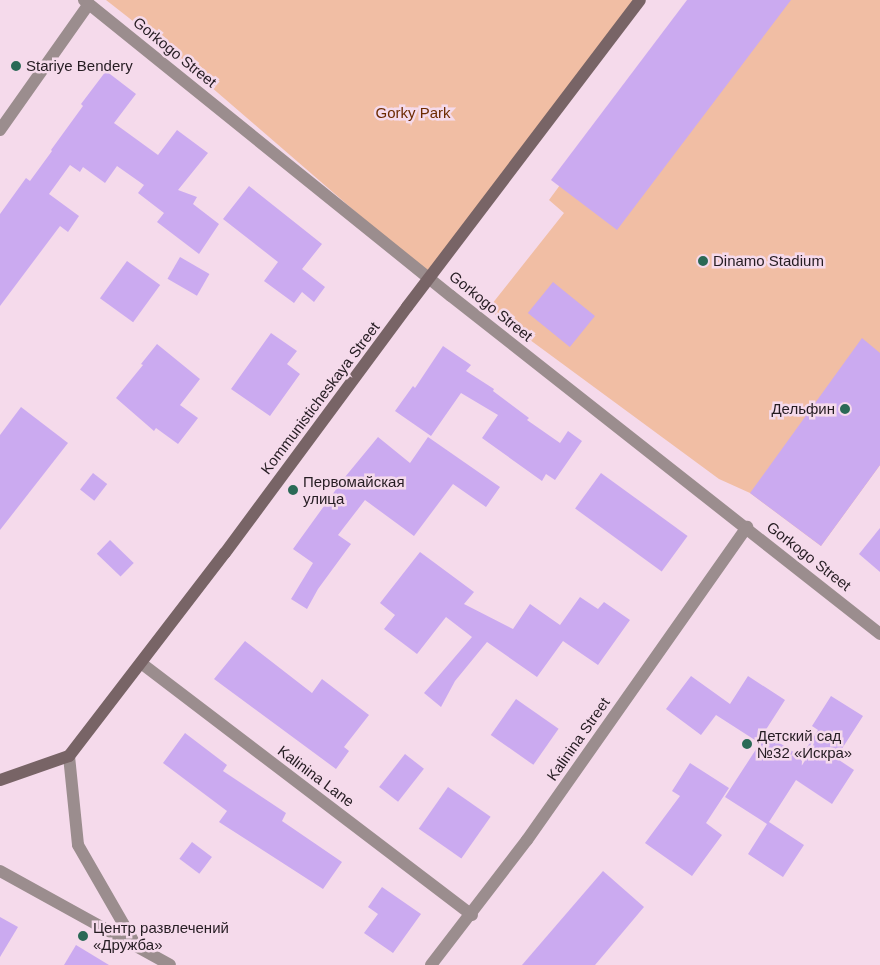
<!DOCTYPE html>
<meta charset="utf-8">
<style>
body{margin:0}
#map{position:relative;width:880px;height:965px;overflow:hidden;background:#f5daeb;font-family:Arial,sans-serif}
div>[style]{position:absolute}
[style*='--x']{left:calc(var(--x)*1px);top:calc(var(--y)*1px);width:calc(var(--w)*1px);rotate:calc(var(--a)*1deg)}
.green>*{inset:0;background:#f1bea4}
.building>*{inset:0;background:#cbaaf0;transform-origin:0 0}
.minor>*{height:12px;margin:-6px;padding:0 6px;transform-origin:6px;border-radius:6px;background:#9b8d8e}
.secondary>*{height:12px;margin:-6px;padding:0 6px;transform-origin:6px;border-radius:6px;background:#786466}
.dots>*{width:14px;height:14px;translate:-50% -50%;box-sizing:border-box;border:2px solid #f5daeb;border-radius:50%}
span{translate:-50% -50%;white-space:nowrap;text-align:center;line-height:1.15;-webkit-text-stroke:5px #f5daeb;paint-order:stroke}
.street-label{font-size:15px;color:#251c22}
.poi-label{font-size:15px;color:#251c22}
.left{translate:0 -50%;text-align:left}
.right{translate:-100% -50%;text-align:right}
.park-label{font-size:15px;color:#6c2a00}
</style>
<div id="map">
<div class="green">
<div style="clip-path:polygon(106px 0,640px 0,431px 277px,152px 36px)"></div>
<div style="clip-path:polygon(696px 0,880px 0,880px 465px,821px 546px,750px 493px,719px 479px,488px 309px,564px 213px,549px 200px)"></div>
</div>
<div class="building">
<div style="clip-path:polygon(687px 0,791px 0,617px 230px,551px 180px)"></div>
<div style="clip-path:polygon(106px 71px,136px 94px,114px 123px,158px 155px,177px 130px,208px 153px,178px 190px,197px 197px,193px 204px,219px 224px,199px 254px,157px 222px,164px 213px,138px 193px,144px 185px,117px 166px,105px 183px,83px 167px,80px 172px,70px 165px,49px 194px,79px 216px,68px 232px,60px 226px,0 306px,0 214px,26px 178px,30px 181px,52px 151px,51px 150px,83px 106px,81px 104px)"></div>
<div style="clip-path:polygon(249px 186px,322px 244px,302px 269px,325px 287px,314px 302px,302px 292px,294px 303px,264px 281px,278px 262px,223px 219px)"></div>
<div style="left:180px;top:257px;width:34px;height:25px;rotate:30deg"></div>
<div style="left:127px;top:261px;width:41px;height:46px;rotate:36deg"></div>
<div style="left:553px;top:282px;width:54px;height:40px;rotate:39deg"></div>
<div style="clip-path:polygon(271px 333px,297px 351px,287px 364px,300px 374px,270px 416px,231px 389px)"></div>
<div style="clip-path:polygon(862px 338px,880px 353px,880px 465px,821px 546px,750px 493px)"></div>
<div style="clip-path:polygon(157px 344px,200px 379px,180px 405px,198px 418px,178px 444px,156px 428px,154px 431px,116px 398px,143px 365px,141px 364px)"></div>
<div style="clip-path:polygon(443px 346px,471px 365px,466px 371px,494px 389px,493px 391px,529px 418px,527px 420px,560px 443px,568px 431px,582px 441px,555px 480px,546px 474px,542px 481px,482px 438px,498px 415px,461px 393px,431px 436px,395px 411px,413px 386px,415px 388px)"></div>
<div style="clip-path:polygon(21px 407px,68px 443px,0 530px,0 435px)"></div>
<div style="clip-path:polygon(378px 437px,410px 463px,428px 437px,500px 487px,486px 507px,453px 484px,414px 536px,365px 500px,338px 535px,351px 544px,318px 589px,307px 609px,291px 599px,313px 563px,293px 549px,345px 477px)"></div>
<div style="left:93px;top:473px;width:18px;height:21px;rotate:38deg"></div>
<div style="left:601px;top:473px;width:107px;height:44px;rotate:36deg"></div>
<div style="clip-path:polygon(880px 528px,880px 572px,859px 554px)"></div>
<div style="left:110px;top:540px;width:33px;height:19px;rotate:44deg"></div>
<div style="clip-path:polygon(420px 552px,474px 592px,464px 604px,513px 629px,530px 604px,560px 625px,580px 597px,598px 609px,604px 602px,630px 620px,598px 665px,563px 641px,537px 677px,487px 642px,455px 681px,441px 707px,424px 693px,472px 637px,446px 617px,417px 654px,384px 629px,395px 615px,380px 603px)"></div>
<div style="clip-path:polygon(245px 641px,312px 693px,322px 679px,369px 715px,344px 747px,349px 751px,336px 769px,214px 679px)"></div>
<div style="clip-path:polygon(691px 676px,730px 704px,748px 676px,785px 700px,758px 742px,716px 715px,701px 735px,666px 709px)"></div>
<div style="clip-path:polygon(831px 696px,863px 716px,836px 758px,854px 770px,832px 804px,796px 780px,769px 822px,804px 845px,783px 877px,748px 854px,767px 824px,725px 797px,766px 734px,801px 757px,818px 730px,812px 726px)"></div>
<div style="left:516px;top:699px;width:52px;height:44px;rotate:35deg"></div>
<div style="clip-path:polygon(185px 733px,227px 765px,223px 771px,286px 813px,282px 821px,342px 862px,323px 889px,219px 822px,227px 811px,163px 763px)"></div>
<div style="left:405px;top:754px;width:24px;height:42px;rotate:38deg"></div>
<div style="clip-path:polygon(690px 763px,729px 788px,706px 823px,722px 835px,692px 876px,645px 843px,680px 796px,672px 791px)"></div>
<div style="left:448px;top:787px;width:52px;height:51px;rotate:35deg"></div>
<div style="left:192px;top:842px;width:25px;height:21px;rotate:37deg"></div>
<div style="clip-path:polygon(603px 871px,644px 907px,595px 965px,522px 965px)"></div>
<div style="clip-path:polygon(382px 887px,421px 914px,393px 953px,364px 933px,378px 914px,368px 907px)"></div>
<div style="clip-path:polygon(0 917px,18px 927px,0 957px)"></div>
<div style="clip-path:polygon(76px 945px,109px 965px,64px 965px)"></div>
</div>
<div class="minor">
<div style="--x:84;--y:0;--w:471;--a:38.9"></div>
<div style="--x:451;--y:296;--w:546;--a:38.23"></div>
<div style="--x:0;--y:130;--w:154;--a:-54.8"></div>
<div style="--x:141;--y:663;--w:416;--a:37.3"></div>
<div style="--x:69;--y:756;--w:89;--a:84.2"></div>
<div style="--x:78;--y:845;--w:116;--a:60.1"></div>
<div style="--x:0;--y:871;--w:194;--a:28.9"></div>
<div style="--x:431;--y:965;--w:158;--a:-52.5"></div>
<div style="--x:527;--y:840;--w:383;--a:-54.9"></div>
</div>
<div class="secondary">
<div style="--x:0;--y:780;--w:73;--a:-19.2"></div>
<div style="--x:69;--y:756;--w:256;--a:-52.5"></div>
<div style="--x:225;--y:553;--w:306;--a:-53.5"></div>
<div style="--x:407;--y:307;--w:385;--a:-52.8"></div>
</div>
<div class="dots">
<div style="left:16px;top:66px;background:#2a6956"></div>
<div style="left:703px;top:261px;background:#2a6956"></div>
<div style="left:845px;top:409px;background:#2a6956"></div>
<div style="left:293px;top:490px;background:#2a6956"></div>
<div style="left:747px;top:744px;background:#2a6956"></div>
<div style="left:83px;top:936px;background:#2a6956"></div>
</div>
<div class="street-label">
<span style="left:175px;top:52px;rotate:39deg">Gorkogo Street</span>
<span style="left:491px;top:306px;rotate:39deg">Gorkogo Street</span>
<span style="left:320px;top:398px;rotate:-53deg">Kommunisticheskaya Street</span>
<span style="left:809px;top:556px;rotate:38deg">Gorkogo Street</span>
<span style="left:578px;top:739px;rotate:-55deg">Kalinina Street</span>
<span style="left:316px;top:776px;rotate:37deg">Kalinina Lane</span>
</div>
<div class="poi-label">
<span class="left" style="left:26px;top:66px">Stariye Bendery</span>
<span class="left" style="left:713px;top:261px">Dinamo Stadium</span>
<span class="right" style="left:835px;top:409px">Дельфин</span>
<span class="left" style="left:303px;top:490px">Первомайская<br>улица</span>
<span class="left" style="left:757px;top:744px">Детский сад<br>№32 «Искра»</span>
<span class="left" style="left:93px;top:936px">Центр развлечений<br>«Дружба»</span>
</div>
<div class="park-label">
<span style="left:413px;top:113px">Gorky Park</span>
</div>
</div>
